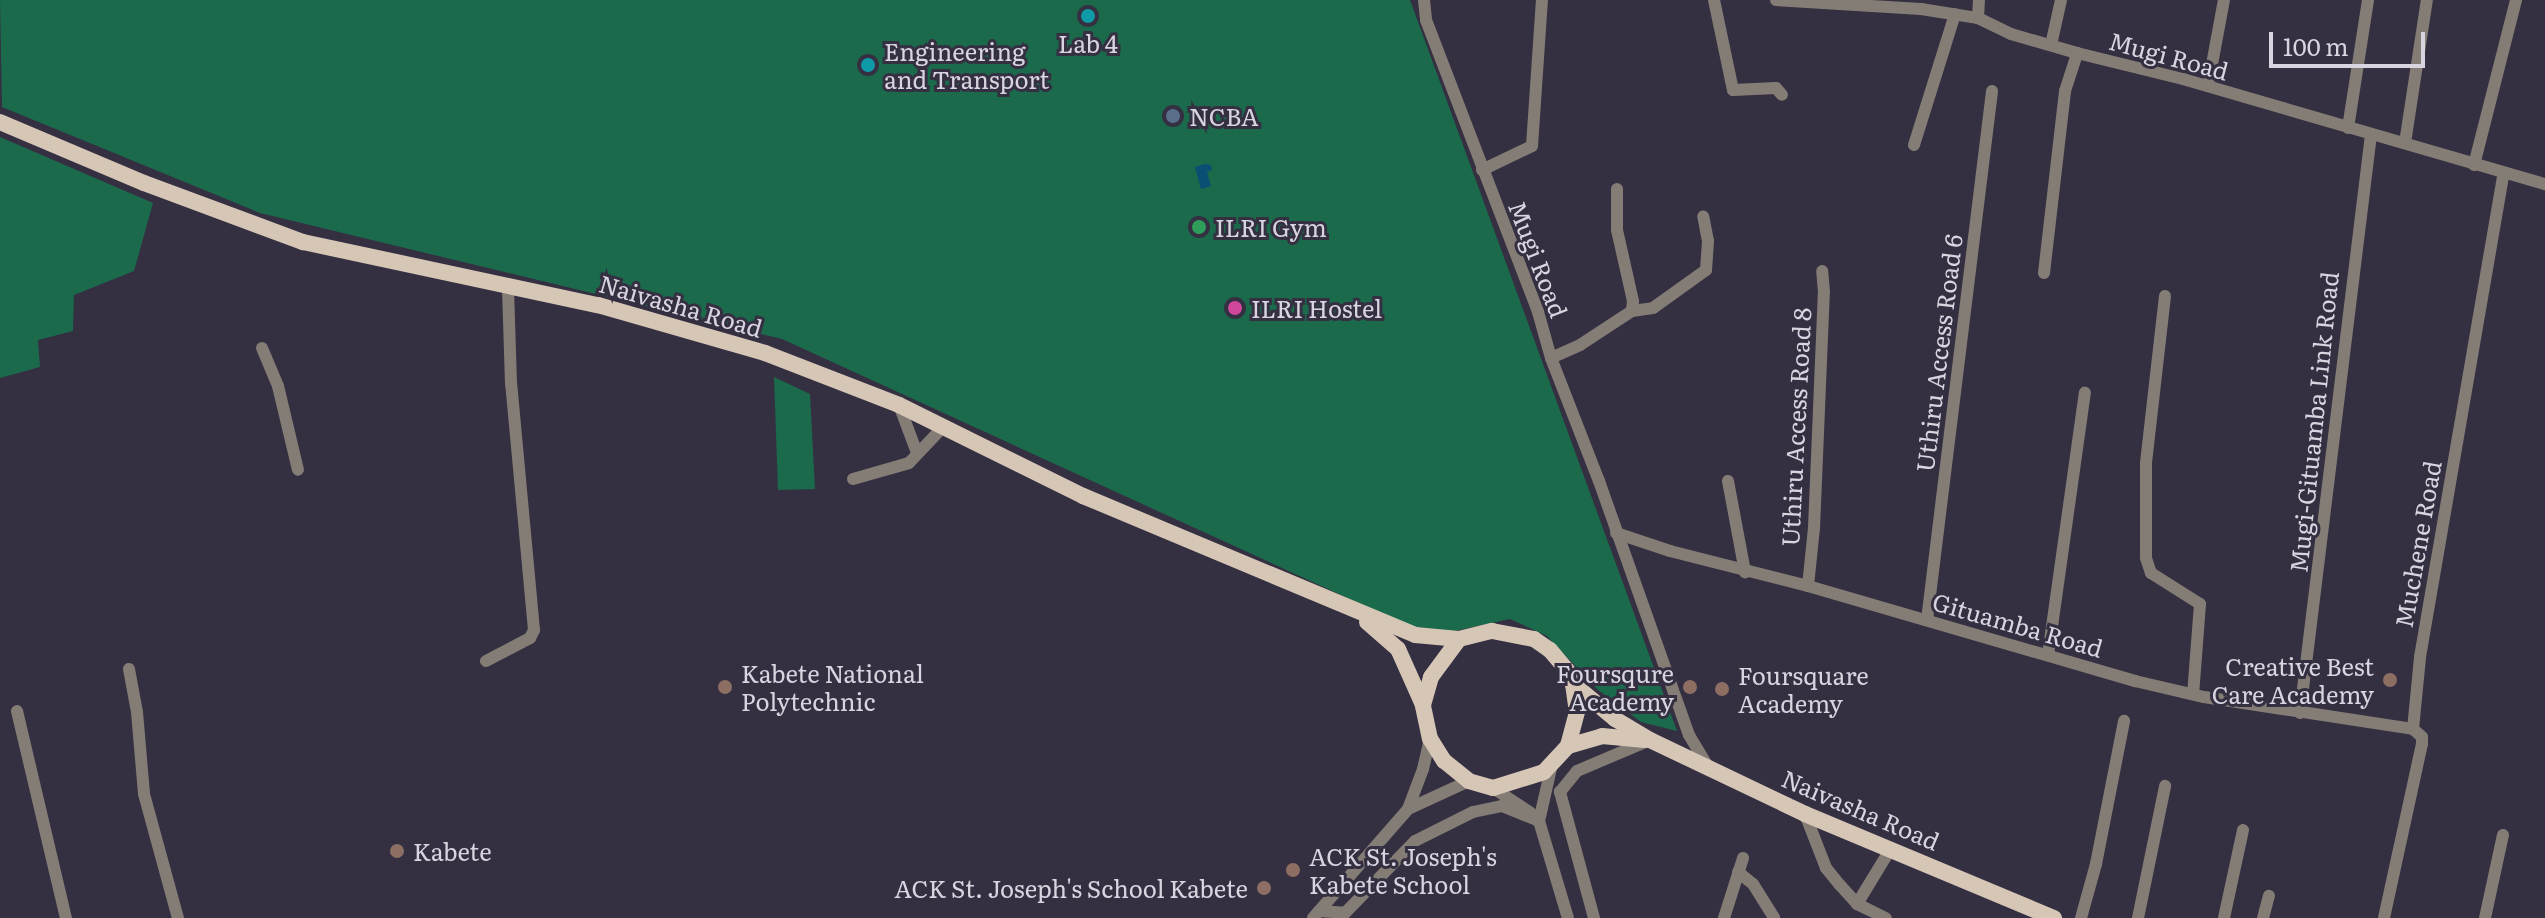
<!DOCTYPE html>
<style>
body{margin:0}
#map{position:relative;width:2545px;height:918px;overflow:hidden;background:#352f42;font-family:Literata,serif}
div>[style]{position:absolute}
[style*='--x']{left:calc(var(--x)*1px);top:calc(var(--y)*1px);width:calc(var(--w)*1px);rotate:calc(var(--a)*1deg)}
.green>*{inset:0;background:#1b6a4c}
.water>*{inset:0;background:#094f74}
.minor>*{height:12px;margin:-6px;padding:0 6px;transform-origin:6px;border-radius:6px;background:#847d75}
.major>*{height:16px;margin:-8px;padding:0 8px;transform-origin:8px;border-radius:8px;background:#d6c6b6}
.dots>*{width:22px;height:22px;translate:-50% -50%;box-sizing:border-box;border:4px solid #352f42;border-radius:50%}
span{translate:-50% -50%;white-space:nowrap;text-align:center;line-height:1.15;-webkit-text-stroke:6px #352f42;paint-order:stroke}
.poi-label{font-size:24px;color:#d8d4e0}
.left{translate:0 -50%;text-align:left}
.right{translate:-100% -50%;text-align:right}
.street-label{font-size:24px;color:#d8d4e0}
.scale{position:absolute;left:2269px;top:32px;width:156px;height:36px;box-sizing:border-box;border:4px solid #d8d4e0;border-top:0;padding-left:10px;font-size:24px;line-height:28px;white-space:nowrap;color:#d8d4e0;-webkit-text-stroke:6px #352f42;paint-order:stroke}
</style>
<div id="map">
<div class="green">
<div style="clip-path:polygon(0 0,1410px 0,1677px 731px,1641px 722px,1598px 690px,1547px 636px,1510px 619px,1445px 633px,1411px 627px,782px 339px,260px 213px,2px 107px)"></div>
<div style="clip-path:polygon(0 137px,153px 203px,134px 271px,74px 295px,73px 331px,38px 340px,40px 367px,0 378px)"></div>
<div style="clip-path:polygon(774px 377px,810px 394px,815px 489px,778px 490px)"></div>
</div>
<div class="water">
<div style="clip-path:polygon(1205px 164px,1211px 165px,1212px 170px,1207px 172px,1211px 186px,1201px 189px,1195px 167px)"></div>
</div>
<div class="minor">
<div style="--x:1424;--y:0;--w:20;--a:84"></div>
<div style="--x:1426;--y:20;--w:313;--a:69"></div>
<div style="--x:1538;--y:312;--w:48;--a:74.2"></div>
<div style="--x:1551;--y:358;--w:132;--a:68.7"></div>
<div style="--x:1599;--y:481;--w:269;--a:70.5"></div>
<div style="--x:1689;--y:735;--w:35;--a:59"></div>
<div style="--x:1714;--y:0;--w:92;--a:78.1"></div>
<div style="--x:1733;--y:90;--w:43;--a:-2.7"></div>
<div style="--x:1776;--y:88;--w:9;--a:49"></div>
<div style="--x:1776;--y:0;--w:145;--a:3.6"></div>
<div style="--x:1921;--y:9;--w:58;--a:9"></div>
<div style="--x:1978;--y:18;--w:37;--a:26"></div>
<div style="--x:2011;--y:34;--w:69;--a:16.1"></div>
<div style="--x:2077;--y:53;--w:109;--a:13.8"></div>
<div style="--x:2183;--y:79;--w:377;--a:16.2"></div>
<div style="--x:1978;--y:18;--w:18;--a:-87"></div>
<div style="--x:2051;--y:45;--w:46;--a:-77.5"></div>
<div style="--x:2208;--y:86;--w:87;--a:-79.5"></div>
<div style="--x:2348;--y:128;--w:130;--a:-81.1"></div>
<div style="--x:2405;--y:143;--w:145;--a:-81.3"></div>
<div style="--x:1914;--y:145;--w:137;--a:-72.6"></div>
<div style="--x:2474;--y:165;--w:170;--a:-75.7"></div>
<div style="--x:1482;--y:170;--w:55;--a:-25.6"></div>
<div style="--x:1532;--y:146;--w:146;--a:-86.1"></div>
<div style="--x:1617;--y:189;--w:41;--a:90"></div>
<div style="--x:1617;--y:230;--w:73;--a:77.3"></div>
<div style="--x:1633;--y:301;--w:10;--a:96"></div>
<div style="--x:2044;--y:273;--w:183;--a:-83.4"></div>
<div style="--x:2065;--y:91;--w:40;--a:-72"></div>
<div style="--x:2165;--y:296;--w:169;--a:96.5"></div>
<div style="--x:2146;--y:464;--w:94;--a:90"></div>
<div style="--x:2146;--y:558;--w:16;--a:72"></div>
<div style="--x:2151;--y:573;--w:58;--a:32.3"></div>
<div style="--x:2200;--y:604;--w:90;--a:94.4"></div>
<div style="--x:262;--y:348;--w:41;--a:67.2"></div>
<div style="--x:278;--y:386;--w:86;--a:76.6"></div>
<div style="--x:1551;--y:358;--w:32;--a:-24"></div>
<div style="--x:1580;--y:345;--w:62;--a:-33.2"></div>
<div style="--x:1632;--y:311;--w:21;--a:-8"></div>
<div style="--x:1653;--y:308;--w:65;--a:-35.6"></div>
<div style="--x:1706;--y:270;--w:29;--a:-86"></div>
<div style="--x:1708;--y:241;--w:25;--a:-101"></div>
<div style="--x:899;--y:405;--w:51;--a:69.4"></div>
<div style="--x:853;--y:479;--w:58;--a:-15.9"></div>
<div style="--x:909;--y:463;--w:50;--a:-46.6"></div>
<div style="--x:1728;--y:481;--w:93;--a:79.4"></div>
<div style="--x:1616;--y:533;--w:57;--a:18.4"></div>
<div style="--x:1670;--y:551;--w:142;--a:14.2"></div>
<div style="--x:1808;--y:586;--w:341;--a:16.2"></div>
<div style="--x:2135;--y:681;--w:71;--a:13.1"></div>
<div style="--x:2204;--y:697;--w:211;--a:8.7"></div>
<div style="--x:1808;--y:586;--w:58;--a:-84.1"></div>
<div style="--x:1814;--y:528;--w:236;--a:-87.6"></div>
<div style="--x:1824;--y:292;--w:21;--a:-95"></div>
<div style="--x:1927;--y:620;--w:533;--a:-82.99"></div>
<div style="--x:2048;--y:655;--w:265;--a:-82"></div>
<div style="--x:486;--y:661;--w:50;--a:-27.6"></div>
<div style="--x:530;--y:638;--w:9;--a:-63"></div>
<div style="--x:534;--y:630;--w:247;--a:-95.3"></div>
<div style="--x:511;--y:384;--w:96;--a:-91.8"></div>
<div style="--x:129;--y:669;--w:44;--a:79.5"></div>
<div style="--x:137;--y:712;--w:82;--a:85.1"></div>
<div style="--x:144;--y:794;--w:129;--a:74.7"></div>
<div style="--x:17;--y:711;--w:213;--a:76.7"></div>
<div style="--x:2300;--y:713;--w:582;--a:-83"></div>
<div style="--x:1552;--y:764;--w:58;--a:102.8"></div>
<div style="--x:1539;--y:821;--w:101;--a:73.4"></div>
<div style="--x:1493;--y:788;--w:45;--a:33.3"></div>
<div style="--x:1408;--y:809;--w:67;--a:-24.7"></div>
<div style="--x:1805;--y:814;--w:58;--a:68.7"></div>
<div style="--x:1826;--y:868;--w:22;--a:51"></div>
<div style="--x:1840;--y:885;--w:25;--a:48"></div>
<div style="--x:1857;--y:904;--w:32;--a:26"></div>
<div style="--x:1738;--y:872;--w:19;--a:39"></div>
<div style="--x:1753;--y:884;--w:40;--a:58"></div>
<div style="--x:1857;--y:904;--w:63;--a:-58.6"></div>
<div style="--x:1319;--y:911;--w:26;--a:4"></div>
<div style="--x:1345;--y:913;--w:100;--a:-45.8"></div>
<div style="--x:1415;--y:841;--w:65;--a:-26.6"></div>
<div style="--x:1473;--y:812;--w:30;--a:-12"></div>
<div style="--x:1502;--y:806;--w:40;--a:22"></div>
<div style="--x:1313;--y:918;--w:145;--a:-48.9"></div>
<div style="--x:1408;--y:809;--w:43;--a:-69.4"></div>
<div style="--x:1423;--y:769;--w:31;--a:-77"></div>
<div style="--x:1594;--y:918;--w:131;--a:-105.1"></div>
<div style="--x:1560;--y:792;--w:27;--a:-51"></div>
<div style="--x:1577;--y:771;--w:79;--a:-23"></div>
<div style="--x:1724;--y:918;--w:63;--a:-72.4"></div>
<div style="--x:2081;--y:918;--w:56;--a:-74.5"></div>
<div style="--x:2096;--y:864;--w:146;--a:-78.9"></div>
<div style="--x:2138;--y:918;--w:135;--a:-78.4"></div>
<div style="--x:2224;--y:918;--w:90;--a:-77.8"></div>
<div style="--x:2263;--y:918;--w:23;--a:-75"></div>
<div style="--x:2384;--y:918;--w:178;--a:-77.7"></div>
<div style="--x:2422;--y:744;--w:7;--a:-90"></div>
<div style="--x:2422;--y:737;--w:12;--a:-138"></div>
<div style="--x:2413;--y:729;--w:72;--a:-84.4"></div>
<div style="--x:2420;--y:657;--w:491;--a:-80.2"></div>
<div style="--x:2485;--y:918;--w:85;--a:-77.8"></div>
</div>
<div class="major">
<div style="--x:0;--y:122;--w:156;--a:23"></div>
<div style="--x:144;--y:183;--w:170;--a:20.4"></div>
<div style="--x:303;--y:242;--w:302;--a:12.1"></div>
<div style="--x:598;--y:305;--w:174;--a:16"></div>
<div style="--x:765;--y:353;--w:144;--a:21.2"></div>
<div style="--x:899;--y:405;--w:205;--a:26.3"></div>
<div style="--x:1083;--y:496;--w:360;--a:22.7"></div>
<div style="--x:1415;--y:635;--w:44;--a:5.2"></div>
<div style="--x:1459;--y:639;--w:34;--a:-14"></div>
<div style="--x:1492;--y:631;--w:43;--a:10.8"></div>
<div style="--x:1534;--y:639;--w:19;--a:35"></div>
<div style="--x:1550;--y:650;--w:26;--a:50"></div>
<div style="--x:1567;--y:670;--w:15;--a:67"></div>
<div style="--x:1573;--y:684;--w:28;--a:82"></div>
<div style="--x:1577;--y:712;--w:35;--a:105"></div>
<div style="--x:1568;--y:746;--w:35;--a:133"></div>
<div style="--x:1544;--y:772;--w:53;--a:162.6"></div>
<div style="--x:1493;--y:788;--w:25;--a:-164"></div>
<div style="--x:1469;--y:781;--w:32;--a:-141"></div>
<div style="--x:1444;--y:761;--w:26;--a:-122"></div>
<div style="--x:1430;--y:739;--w:35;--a:-102"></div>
<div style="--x:1423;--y:705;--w:29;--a:-74"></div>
<div style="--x:1431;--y:677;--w:47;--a:-53.6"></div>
<div style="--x:1367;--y:622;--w:41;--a:41.1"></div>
<div style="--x:1398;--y:649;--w:61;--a:65.9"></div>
<div style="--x:1573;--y:684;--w:55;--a:39.8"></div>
<div style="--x:1615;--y:719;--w:41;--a:31"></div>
<div style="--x:1650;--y:740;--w:172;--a:25.5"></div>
<div style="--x:1805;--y:814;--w:270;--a:22.7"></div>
<div style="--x:1568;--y:746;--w:35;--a:-16"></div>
<div style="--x:1602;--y:736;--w:43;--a:5.3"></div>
</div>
<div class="dots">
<div style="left:1088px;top:16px;background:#0f9aa8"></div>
<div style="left:868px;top:65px;background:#0f9aa8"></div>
<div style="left:1173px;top:116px;background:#5c6f8a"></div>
<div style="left:1199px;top:227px;background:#2e9e5b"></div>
<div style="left:1235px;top:308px;background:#d1479c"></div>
<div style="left:2390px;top:680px;background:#8d6e63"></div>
<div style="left:725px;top:687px;background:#8d6e63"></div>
<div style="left:1690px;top:687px;background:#8d6e63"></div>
<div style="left:1722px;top:689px;background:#8d6e63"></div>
<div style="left:397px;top:851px;background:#8d6e63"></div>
<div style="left:1293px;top:870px;background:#8d6e63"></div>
<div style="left:1264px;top:888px;background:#8d6e63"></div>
</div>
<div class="poi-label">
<span style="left:1088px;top:43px">Lab 4</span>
<span class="left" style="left:884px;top:65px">Engineering<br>and Transport</span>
<span class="left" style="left:1189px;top:116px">NCBA</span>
<span class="left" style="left:1215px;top:227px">ILRI Gym</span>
<span class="left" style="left:1251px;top:308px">ILRI Hostel</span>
<span class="right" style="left:2374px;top:680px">Creative Best<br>Care Academy</span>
<span class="left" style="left:741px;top:687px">Kabete National<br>Polytechnic</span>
<span class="right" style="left:1674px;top:687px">Foursqure<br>Academy</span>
<span class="left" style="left:1738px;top:689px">Foursquare<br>Academy</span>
<span class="left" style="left:413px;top:851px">Kabete</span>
<span class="left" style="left:1309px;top:870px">ACK St. Joseph's<br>Kabete School</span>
<span class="right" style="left:1248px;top:888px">ACK St. Joseph's School Kabete</span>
</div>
<div class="street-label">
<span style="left:2169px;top:55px;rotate:15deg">Mugi Road</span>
<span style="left:1539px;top:259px;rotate:69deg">Mugi Road</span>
<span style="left:681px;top:305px;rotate:16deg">Naivasha Road</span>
<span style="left:1938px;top:353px;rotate:-83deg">Uthiru Access Road 6</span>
<span style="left:2313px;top:422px;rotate:-84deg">Mugi-Gituamba Link Road</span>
<span style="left:1795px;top:427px;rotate:-87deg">Uthiru Access Road 8</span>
<span style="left:2417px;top:544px;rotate:-80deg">Muchene Road</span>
<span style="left:2018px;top:624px;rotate:16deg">Gituamba Road</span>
<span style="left:1861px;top:809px;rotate:23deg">Naivasha Road</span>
</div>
<div class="scale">100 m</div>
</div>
